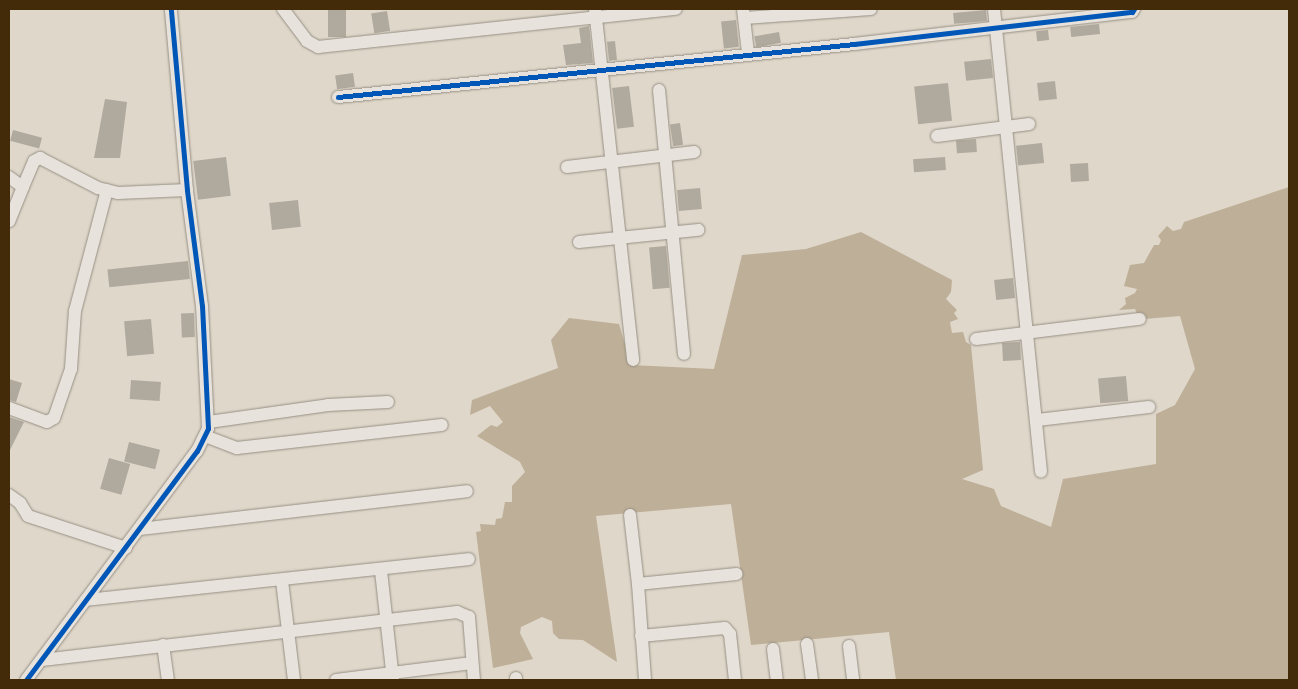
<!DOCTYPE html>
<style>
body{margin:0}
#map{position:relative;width:1298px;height:689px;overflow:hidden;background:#dfd7ca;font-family:"Sorts Mill Goudy",serif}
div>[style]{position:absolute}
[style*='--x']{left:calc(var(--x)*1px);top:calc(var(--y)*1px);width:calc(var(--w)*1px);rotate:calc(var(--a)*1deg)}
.water>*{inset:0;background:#beaf98}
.building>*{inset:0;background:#b0a99d;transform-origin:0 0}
.roads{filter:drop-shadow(0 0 1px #968f83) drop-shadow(0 0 1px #968f83)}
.minor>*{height:12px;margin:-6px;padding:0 6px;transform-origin:6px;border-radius:6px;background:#e7e3dc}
.cycleway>*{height:5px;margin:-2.5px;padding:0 2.5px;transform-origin:2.5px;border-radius:2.5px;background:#0057b8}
span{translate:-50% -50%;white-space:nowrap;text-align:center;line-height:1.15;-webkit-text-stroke:4px #f0e7d7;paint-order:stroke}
.frame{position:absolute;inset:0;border:10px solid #432b0a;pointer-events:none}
</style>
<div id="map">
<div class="water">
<div style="clip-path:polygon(1289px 187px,1289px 680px,896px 680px,889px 632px,751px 645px,731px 504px,596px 516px,617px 662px,583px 640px,559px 639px,553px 633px,552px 621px,542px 617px,521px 627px,520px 633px,533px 659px,493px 668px,476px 532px,481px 531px,480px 524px,495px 525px,496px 519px,502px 518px,505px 502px,512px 502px,512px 486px,525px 472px,520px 462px,477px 436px,491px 425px,497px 427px,503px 422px,490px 406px,470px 415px,472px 400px,558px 368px,551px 340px,569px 318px,619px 324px,631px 365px,714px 369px,742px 255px,806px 249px,861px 232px,952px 280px,951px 292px,946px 299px,957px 310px,954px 313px,958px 319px,950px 322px,952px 333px,963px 332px,966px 342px,971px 345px,983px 470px,962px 479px,994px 489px,1001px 506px,1051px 527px,1063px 479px,1156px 464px,1156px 414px,1175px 405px,1195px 369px,1180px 316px,1144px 319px,1139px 317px,1135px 309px,1119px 310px,1126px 304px,1125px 298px,1135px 293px,1137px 289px,1124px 286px,1130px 265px,1144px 263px,1154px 245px,1159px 245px,1161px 240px,1158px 236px,1167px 226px,1173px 231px,1181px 229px,1184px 222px)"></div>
</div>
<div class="building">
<div style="left:328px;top:9px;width:18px;height:28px"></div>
<div style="left:986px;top:10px;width:11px;height:33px;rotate:85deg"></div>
<div style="left:387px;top:11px;width:20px;height:16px;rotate:81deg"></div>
<div style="left:736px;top:20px;width:27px;height:15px;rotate:84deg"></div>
<div style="left:1099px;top:24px;width:10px;height:29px;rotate:84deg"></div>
<div style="clip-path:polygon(589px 26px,593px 63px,566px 65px,563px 45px,581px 43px,579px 28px)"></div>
<div style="left:1048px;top:30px;width:10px;height:12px;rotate:84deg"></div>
<div style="left:779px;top:32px;width:11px;height:25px;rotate:80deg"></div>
<div style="left:615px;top:41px;width:19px;height:8px;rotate:84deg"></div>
<div style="left:991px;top:59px;width:19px;height:27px;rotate:84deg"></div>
<div style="left:353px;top:73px;width:14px;height:18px;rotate:82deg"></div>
<div style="left:1055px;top:81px;width:18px;height:18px;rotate:84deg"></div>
<div style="left:948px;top:83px;width:38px;height:34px;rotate:84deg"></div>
<div style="left:629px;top:86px;width:41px;height:17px;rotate:83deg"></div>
<div style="clip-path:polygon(105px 99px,127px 102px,120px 158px,94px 158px)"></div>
<div style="left:680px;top:123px;width:22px;height:10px;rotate:82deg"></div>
<div style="left:13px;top:130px;width:30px;height:11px;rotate:15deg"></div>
<div style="left:976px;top:139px;width:13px;height:20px;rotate:86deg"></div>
<div style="left:1042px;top:143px;width:20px;height:26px;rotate:84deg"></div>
<div style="left:226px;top:157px;width:39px;height:33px;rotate:83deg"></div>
<div style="left:945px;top:157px;width:13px;height:32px;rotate:86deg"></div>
<div style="left:1088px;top:163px;width:18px;height:18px;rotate:87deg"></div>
<div style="left:700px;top:188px;width:21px;height:23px;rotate:85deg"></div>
<div style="left:298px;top:200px;width:27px;height:29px;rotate:84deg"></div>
<div style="left:666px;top:246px;width:42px;height:17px;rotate:85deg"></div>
<div style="left:188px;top:261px;width:18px;height:81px;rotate:84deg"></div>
<div style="left:1013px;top:278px;width:20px;height:19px;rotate:84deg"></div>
<div style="left:194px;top:313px;width:24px;height:13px;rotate:88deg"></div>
<div style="left:151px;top:319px;width:35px;height:27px;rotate:85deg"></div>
<div style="left:1020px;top:342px;width:18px;height:18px;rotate:87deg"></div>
<div style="left:1126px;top:376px;width:25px;height:28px;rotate:85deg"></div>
<div style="clip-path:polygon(9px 379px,22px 383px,16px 402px,9px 400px)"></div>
<div style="left:131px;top:380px;width:30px;height:19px;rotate:4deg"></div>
<div style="clip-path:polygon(9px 417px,24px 422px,9px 452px)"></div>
<div style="left:129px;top:442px;width:32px;height:20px;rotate:14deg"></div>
<div style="left:109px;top:458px;width:22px;height:32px;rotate:16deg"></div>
</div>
<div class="roads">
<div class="minor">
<div style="--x:283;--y:9;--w:40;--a:53"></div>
<div style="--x:307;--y:41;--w:13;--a:29"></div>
<div style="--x:318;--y:47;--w:360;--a:-6.1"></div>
<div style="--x:595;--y:9;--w:353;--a:83.8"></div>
<div style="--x:743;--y:9;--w:44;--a:83.5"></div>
<div style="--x:994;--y:9;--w:465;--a:84.2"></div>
<div style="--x:745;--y:18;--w:126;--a:-4.1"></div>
<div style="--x:659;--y:90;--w:265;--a:84.6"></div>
<div style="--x:338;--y:97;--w:519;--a:-5.86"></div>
<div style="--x:854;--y:44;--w:280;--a:-6.6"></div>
<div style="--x:1132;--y:12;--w:4;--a:-56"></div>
<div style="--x:937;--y:136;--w:93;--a:-7.4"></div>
<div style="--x:567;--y:167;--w:128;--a:-6.7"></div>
<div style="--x:9;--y:177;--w:17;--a:36"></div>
<div style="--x:23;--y:187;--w:37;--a:112"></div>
<div style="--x:23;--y:187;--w:28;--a:-67"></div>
<div style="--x:34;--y:161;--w:7;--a:-27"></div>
<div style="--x:40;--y:158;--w:65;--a:27.3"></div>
<div style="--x:98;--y:188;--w:21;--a:14"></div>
<div style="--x:118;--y:193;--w:69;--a:-2.5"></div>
<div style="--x:579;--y:242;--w:120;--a:-5.8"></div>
<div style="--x:976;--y:339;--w:165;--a:-7"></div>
<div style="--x:9;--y:408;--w:40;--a:20.2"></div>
<div style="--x:47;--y:422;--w:8;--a:-30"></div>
<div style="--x:54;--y:418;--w:52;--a:-70.9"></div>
<div style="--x:71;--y:369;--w:58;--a:-86.1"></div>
<div style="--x:75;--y:311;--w:125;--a:-75.2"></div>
<div style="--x:1037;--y:420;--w:113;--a:-6.6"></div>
<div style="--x:209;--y:422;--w:120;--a:-8.1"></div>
<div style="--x:328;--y:405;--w:60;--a:-2.9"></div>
<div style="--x:205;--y:436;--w:34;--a:21"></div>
<div style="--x:237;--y:448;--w:206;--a:-6.4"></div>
<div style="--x:9;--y:495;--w:14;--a:36"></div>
<div style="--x:20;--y:503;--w:15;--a:58"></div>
<div style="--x:28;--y:516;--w:103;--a:18.1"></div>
<div style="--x:630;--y:515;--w:69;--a:83.4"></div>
<div style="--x:638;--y:584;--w:96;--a:85.8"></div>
<div style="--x:140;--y:529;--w:329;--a:-6.6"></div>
<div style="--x:381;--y:571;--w:110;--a:83.7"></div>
<div style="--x:282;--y:581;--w:100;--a:83.1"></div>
<div style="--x:638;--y:584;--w:99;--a:-5.8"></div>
<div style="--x:86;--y:600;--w:385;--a:-6.1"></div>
<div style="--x:641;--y:636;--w:84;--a:-5.4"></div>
<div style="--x:725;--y:628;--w:8;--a:50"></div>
<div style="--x:730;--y:634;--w:46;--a:83.8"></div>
<div style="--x:807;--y:644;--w:36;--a:82"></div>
<div style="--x:163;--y:645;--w:35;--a:82"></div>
<div style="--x:849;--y:646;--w:34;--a:83"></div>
<div style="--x:773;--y:649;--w:31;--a:83"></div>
<div style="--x:42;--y:660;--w:418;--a:-6.6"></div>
<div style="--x:457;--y:612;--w:13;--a:23"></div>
<div style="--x:469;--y:617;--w:63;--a:85.5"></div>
<div style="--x:516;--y:678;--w:2;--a:90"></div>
<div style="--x:26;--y:680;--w:286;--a:-53.3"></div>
<div style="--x:197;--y:451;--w:25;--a:-64"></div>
<div style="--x:208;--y:428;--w:122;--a:-92.8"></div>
<div style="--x:202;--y:306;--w:117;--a:-97.4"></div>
<div style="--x:187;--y:190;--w:182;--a:-95.1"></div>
<div style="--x:336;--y:680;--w:137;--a:-7.1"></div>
</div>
</div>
<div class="cycleway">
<div style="--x:338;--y:97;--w:519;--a:-5.86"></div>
<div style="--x:854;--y:44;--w:280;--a:-6.6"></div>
<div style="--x:1132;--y:12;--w:4;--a:-56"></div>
<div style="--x:26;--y:680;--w:286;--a:-53.3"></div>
<div style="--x:197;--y:451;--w:25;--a:-64"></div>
<div style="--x:208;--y:428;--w:122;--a:-92.8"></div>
<div style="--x:202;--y:306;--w:117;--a:-97.4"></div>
<div style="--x:187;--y:190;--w:182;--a:-95.1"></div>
</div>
<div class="frame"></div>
</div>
